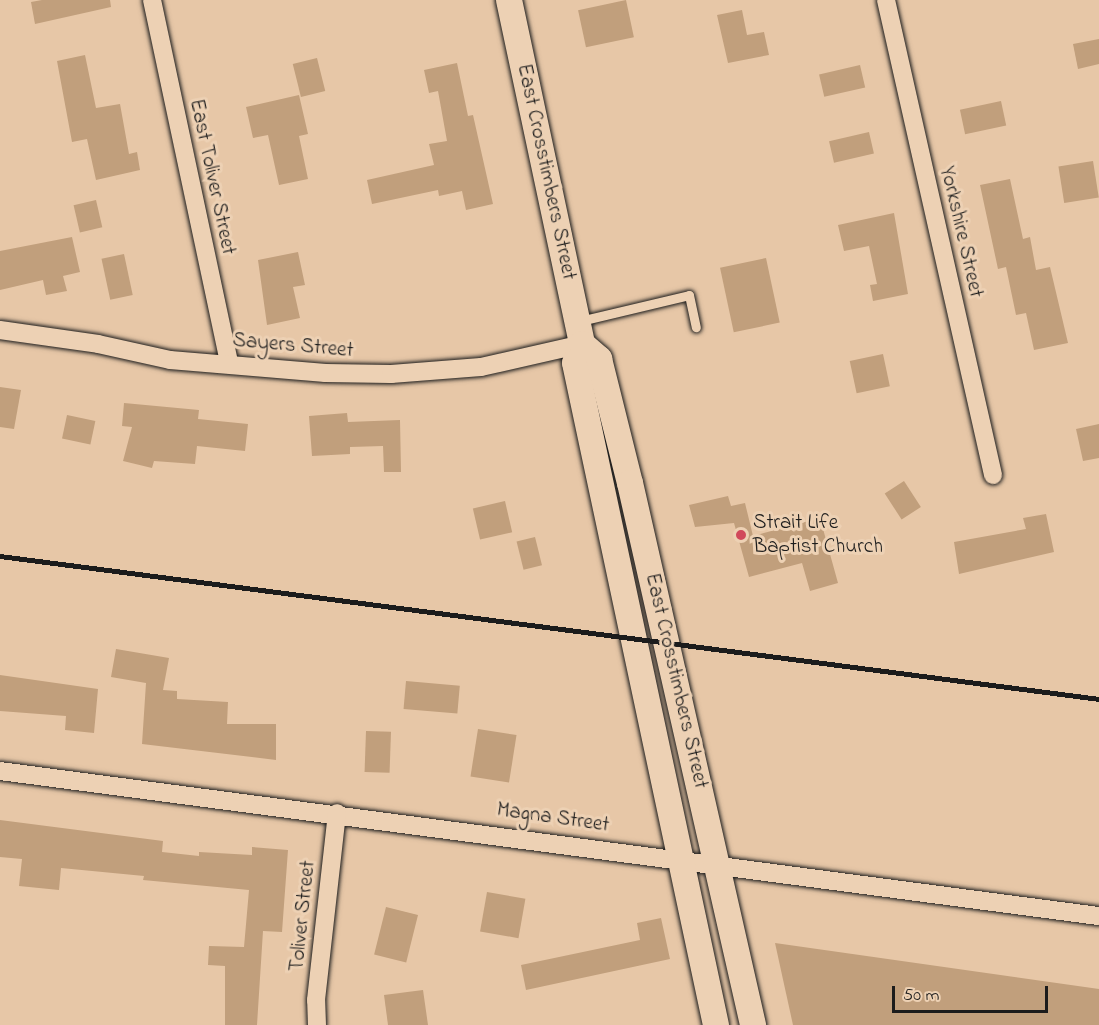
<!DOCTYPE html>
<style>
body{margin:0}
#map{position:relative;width:1099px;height:1025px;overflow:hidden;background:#e7c7a7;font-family:"Indie Flower",sans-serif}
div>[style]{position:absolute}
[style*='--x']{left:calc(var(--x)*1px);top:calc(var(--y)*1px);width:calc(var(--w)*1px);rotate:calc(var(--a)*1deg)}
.building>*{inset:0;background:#c19f7c;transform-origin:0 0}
.roads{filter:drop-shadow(0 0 2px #1c1c1c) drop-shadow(0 0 2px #1c1c1c)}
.lane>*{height:9px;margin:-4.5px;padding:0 4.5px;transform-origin:4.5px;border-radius:4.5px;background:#edd1b4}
.street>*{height:18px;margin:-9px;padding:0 9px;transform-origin:9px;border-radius:9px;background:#edd1b4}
.secondary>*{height:26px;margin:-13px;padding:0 13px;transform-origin:13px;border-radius:13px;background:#edd1b4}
.rail>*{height:4.5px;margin:-2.25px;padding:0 2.25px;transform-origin:2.25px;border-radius:2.25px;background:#1c1c1c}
.dots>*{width:16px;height:16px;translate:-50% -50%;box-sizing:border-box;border:3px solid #edd1b4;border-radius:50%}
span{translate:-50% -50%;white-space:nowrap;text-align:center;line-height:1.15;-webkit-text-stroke:6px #edd1b4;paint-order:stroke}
.street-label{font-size:21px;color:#1c1c1c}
.poi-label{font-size:21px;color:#1c1c1c}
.left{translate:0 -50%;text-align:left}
.scale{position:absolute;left:892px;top:986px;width:156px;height:27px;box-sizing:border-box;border:3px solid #1c1c1c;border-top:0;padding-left:8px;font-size:18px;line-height:21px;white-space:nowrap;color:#1c1c1c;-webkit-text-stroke:4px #edd1b4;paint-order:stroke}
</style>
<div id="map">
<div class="building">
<div style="clip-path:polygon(42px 0,110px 0,111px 7px,35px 24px,31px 2px)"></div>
<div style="left:626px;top:0;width:38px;height:49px;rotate:78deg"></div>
<div style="clip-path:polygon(742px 10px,747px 35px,764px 32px,769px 55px,728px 63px,717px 15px)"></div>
<div style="clip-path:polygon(1099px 39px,1099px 64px,1078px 69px,1073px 44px)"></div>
<div style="clip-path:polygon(85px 55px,96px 108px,120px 104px,129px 154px,137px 152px,140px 170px,96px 180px,87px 139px,72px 142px,57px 61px)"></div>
<div style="left:317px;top:58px;width:34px;height:25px;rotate:76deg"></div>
<div style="clip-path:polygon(457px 63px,468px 116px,473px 115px,493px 204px,466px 210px,462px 191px,439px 196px,438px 190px,372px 204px,367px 180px,434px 165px,429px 144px,447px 141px,438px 91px,429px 93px,424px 70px)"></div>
<div style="left:860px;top:65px;width:23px;height:42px;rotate:77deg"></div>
<div style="clip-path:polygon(299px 95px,308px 134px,299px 136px,308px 179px,279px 185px,268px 135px,253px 138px,246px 107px)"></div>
<div style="left:1001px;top:101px;width:25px;height:42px;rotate:78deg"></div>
<div style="left:869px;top:132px;width:22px;height:41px;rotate:77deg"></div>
<div style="left:1093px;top:161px;width:37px;height:35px;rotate:81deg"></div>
<div style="clip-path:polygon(1010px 179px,1023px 239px,1030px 237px,1036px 270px,1050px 267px,1068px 343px,1034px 350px,1026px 313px,1016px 315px,1006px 267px,998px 269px,980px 185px)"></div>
<div style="left:96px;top:200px;width:28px;height:23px;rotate:77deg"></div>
<div style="clip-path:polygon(894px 213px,908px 294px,873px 301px,870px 285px,877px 284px,869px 246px,844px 251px,838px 225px)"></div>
<div style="clip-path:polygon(72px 237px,80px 272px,63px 276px,67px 291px,46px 295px,43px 280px,0 290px,0 251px)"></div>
<div style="clip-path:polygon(298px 252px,305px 285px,293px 287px,300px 318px,267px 325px,258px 260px)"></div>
<div style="left:124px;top:254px;width:42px;height:23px;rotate:78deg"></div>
<div style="left:766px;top:258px;width:66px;height:47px;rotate:78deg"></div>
<div style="left:883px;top:354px;width:33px;height:34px;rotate:78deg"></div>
<div style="clip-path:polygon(0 387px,21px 390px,14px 429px,0 427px)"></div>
<div style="clip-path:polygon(124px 403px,199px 410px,198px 419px,248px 424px,245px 451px,197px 446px,195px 464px,154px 461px,152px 468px,123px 461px,132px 427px,122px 426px)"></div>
<div style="clip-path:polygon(347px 413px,348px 422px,400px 420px,401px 472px,384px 472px,383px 446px,350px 447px,350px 454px,312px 456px,309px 416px)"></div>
<div style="left:67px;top:415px;width:29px;height:24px;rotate:12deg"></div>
<div style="clip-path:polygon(1099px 424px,1099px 458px,1083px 461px,1076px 429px)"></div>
<div style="left:904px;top:481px;width:31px;height:23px;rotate:57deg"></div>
<div style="clip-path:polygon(728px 496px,731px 506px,745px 503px,753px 536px,820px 518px,838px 583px,810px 591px,802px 563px,749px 577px,734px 523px,695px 527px,689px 505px)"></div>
<div style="left:505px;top:501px;width:32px;height:33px;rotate:77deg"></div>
<div style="clip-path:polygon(1046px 514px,1054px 552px,959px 574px,954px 542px,1026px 529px,1023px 518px)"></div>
<div style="left:535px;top:537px;width:29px;height:19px;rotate:76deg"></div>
<div style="clip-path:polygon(116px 649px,169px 658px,163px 690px,177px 691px,177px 699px,228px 702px,227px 724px,276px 724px,276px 760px,142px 744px,146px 683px,111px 677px)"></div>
<div style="clip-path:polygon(0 675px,98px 689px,94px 733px,65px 730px,66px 716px,0 711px)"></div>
<div style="left:406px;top:681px;width:54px;height:28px;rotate:5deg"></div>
<div style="left:478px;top:729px;width:39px;height:48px;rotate:9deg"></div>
<div style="left:366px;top:731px;width:25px;height:41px;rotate:2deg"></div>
<div style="clip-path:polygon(0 820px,163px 841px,162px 852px,199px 856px,199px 852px,252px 855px,252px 847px,288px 850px,282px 932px,263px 931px,257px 1025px,225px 1025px,225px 966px,208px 965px,209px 946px,244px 947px,249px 890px,143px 880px,144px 876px,61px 868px,59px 890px,19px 886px,22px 859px,0 857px)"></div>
<div style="left:487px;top:892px;width:39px;height:40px;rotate:10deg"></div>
<div style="left:386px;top:907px;width:33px;height:49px;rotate:14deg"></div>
<div style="clip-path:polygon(661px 918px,670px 959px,526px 990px,521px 965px,640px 940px,637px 923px)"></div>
<div style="clip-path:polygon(775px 943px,1099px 989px,1099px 1025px,793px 1025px)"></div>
<div style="clip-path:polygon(423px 990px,428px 1025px,388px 1025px,384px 995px)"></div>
</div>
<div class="roads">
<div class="lane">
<div style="--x:580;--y:321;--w:112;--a:-13.4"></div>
<div style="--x:689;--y:295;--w:33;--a:78"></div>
</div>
<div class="street">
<div style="--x:152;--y:0;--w:371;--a:78"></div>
<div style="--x:886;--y:0;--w:487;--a:77.3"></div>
<div style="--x:0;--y:330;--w:99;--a:8.1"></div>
<div style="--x:98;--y:344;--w:74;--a:12.5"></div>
<div style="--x:170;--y:360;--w:156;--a:4.8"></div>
<div style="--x:325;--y:373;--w:66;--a:0.9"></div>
<div style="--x:391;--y:374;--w:90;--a:-4.4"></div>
<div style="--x:481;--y:367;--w:104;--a:-12.8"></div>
<div style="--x:0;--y:771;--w:1109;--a:7.52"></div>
<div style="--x:317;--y:1025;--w:25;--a:-92"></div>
<div style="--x:316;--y:1000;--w:188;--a:-83.6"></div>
</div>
<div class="secondary">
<div style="--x:509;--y:0;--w:352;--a:78"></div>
<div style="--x:582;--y:344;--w:20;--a:110"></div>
<div style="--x:575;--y:363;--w:677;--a:77.98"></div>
<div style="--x:582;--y:344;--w:23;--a:41"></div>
<div style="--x:599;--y:359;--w:128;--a:76"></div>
<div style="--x:630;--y:483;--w:556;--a:77.21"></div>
</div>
</div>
<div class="rail">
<div style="--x:0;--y:556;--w:1108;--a:7.41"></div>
</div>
<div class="dots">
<div style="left:741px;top:535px;background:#d1495b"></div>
</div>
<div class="street-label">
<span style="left:546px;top:172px;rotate:78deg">East Crosstimbers Street</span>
<span style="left:212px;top:177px;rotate:78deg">East Toliver Street</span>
<span style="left:961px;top:232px;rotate:77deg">Yorkshire Street</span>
<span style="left:293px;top:346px;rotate:5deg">Sayers Street</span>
<span style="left:676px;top:681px;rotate:77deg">East Crosstimbers Street</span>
<span style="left:553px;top:818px;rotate:8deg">Magna Street</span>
<span style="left:303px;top:916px;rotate:-84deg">Toliver Street</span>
</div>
<div class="poi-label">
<span class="left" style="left:753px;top:535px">Strait Life<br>Baptist Church</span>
</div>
<div class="scale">50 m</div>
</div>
